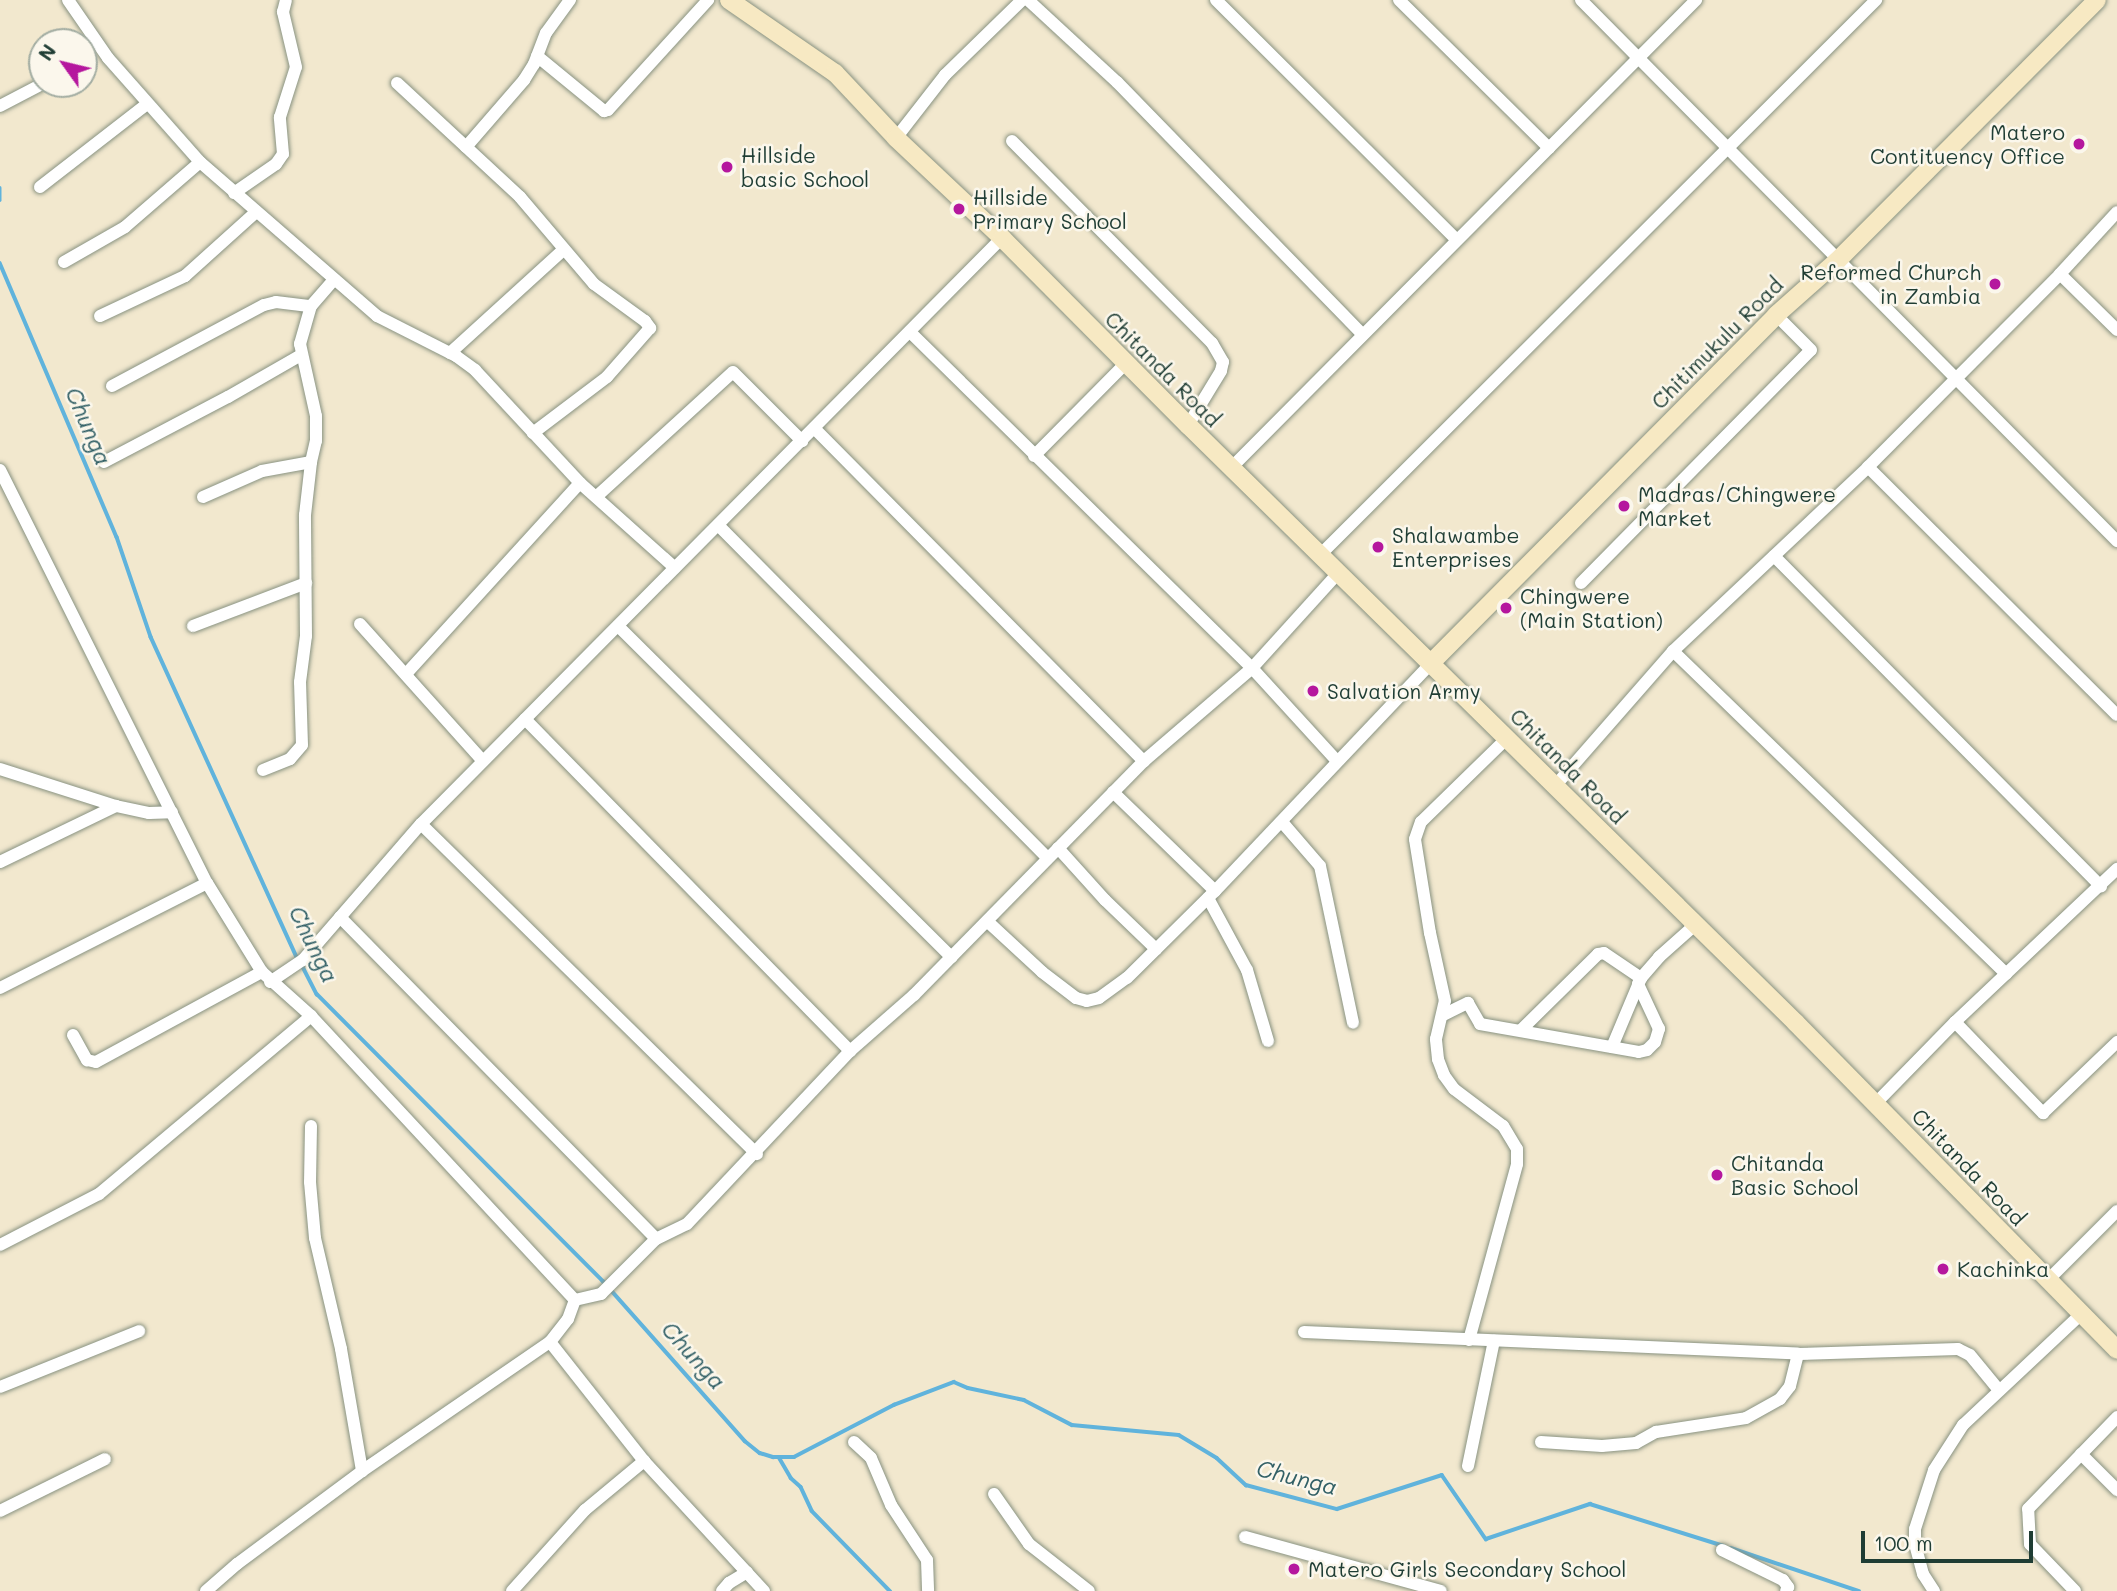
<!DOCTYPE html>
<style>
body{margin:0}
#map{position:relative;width:2117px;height:1591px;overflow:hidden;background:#f2e8ce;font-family:Mali,sans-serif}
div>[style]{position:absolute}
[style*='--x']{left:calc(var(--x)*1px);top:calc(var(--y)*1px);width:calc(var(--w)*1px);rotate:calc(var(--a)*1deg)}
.stream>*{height:3.5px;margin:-1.75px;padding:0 1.75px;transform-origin:1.75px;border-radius:1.75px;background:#60b3dc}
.roads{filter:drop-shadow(0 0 2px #889281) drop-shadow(0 0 2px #889281)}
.street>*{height:12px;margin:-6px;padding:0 6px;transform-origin:6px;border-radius:6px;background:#fff}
.secondary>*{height:18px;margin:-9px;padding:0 9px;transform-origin:9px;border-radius:9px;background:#f7e9c3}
.dots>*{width:19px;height:19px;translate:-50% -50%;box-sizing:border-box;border:4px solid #fbf7ec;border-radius:50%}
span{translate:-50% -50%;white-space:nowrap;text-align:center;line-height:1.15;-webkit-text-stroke:5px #fbf7ec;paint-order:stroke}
.poi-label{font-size:21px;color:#1f3d34}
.right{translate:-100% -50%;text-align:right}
.left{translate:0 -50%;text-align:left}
.street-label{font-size:21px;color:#1f3d34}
.water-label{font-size:23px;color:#326066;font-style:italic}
.north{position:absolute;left:28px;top:28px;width:70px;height:70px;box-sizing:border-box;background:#fbf7ec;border:2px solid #a3ada2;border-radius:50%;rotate:304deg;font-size:19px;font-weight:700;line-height:28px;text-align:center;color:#1f3d34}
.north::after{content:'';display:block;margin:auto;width:24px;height:32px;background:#b5179e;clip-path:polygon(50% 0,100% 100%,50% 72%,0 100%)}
.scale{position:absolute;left:1861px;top:1531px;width:172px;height:32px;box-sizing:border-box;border:4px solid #1f3d34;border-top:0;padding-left:9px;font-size:21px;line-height:24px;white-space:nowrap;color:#1f3d34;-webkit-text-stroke:5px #fbf7ec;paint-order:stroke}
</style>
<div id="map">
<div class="stream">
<div style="--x:0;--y:188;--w:12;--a:90"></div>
<div style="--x:0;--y:263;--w:298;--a:66.9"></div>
<div style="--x:117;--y:537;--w:106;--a:71.2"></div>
<div style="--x:151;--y:637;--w:354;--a:65.5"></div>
<div style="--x:302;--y:965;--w:33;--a:63"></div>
<div style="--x:317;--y:994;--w:405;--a:45.1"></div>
<div style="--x:603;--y:1281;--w:214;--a:48.4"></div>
<div style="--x:745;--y:1441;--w:19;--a:39"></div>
<div style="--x:760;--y:1453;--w:14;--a:17"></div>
<div style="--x:773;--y:1457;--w:21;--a:0"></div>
<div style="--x:794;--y:1457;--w:113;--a:-27.5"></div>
<div style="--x:894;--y:1405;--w:64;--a:-21"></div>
<div style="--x:954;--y:1382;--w:15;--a:23"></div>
<div style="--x:968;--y:1388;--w:57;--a:12.1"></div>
<div style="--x:1024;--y:1400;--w:54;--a:27.5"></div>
<div style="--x:1072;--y:1425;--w:107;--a:5.3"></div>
<div style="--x:1179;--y:1435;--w:44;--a:31.2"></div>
<div style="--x:1217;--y:1458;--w:40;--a:43"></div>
<div style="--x:1246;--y:1485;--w:94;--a:14.8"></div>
<div style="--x:1337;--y:1509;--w:110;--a:-17.9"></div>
<div style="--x:1442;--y:1475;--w:78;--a:55.5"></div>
<div style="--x:1486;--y:1539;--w:110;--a:-18.6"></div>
<div style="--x:1590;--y:1504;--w:140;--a:17.4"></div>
<div style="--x:779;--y:1457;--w:24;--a:60"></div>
<div style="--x:791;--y:1478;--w:13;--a:42"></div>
<div style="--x:801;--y:1487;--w:26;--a:65"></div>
<div style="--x:812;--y:1511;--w:112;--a:45.7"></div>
<div style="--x:1731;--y:1548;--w:135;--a:18.6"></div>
</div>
<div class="roads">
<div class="street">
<div style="--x:68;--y:0;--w:70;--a:55.4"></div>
<div style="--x:108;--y:58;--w:139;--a:48.5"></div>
<div style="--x:200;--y:162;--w:235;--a:41"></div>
<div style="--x:377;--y:316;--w:89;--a:26.9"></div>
<div style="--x:456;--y:356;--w:24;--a:36"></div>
<div style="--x:475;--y:370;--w:154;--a:47.1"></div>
<div style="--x:1028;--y:0;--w:121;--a:42.7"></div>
<div style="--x:1117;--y:82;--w:351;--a:45.8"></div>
<div style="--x:1216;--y:0;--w:340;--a:44.9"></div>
<div style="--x:1399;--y:0;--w:211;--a:44.6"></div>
<div style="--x:1581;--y:0;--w:762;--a:45.27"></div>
<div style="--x:537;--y:56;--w:87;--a:39.4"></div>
<div style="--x:604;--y:111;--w:4;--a:-14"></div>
<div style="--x:608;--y:110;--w:149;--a:-47.7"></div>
<div style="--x:397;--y:83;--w:168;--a:42.8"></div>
<div style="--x:520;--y:197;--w:114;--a:49.6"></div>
<div style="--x:594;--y:284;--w:63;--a:36"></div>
<div style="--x:645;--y:321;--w:9;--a:54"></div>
<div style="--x:650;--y:328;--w:65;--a:131.3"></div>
<div style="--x:607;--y:377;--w:93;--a:142.9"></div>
<div style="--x:0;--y:106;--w:47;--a:-27.6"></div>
<div style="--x:896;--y:138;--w:80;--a:-52.1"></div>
<div style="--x:945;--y:75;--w:107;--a:-44.2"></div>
<div style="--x:1012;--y:141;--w:284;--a:45.3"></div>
<div style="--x:1212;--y:343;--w:22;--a:60"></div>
<div style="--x:1223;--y:362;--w:9;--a:103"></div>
<div style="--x:1221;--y:371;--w:63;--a:121.4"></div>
<div style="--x:466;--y:147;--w:89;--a:-49.1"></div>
<div style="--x:524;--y:80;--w:19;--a:-58"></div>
<div style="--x:534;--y:64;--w:33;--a:-69"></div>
<div style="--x:546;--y:33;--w:41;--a:-54"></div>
<div style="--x:40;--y:187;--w:135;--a:-37.8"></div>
<div style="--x:234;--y:193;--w:51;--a:-34.6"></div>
<div style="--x:276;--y:164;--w:12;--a:-55"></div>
<div style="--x:283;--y:154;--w:37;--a:-95"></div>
<div style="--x:280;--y:117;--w:52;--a:-72.3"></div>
<div style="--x:296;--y:67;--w:57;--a:-103.3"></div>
<div style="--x:283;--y:12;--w:12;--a:-76"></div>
<div style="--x:64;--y:262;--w:70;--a:-29.8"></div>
<div style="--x:125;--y:227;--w:99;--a:-40.9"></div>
<div style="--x:2060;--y:274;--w:80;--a:44.5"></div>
<div style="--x:100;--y:316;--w:94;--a:-25.2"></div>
<div style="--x:185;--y:276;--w:96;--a:-42"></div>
<div style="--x:910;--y:332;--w:479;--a:44.5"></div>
<div style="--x:1252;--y:668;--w:125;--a:47.6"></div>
<div style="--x:450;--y:353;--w:153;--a:-42.3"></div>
<div style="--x:112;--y:386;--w:172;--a:-28.1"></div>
<div style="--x:264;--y:305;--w:12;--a:-14"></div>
<div style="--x:276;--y:302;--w:35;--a:7"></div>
<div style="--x:814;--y:428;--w:469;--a:45.3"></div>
<div style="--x:1034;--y:456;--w:129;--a:-45.3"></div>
<div style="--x:104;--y:462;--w:140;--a:-27.7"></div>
<div style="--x:228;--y:397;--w:84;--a:-29.9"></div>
<div style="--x:1868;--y:467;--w:351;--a:44.9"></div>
<div style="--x:1231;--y:468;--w:660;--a:-45.18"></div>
<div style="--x:0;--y:470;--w:462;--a:63.4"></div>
<div style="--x:207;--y:883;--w:105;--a:58.3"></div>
<div style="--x:262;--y:972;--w:66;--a:41.9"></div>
<div style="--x:311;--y:1016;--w:388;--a:47.1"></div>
<div style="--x:203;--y:497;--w:64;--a:-23.8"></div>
<div style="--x:262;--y:471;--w:50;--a:-10.4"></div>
<div style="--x:596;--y:497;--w:185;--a:-42.4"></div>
<div style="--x:733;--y:372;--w:98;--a:45"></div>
<div style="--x:719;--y:526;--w:467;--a:45.3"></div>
<div style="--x:1320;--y:555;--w:786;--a:-44.95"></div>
<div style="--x:1774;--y:556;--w:465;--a:45.3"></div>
<div style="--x:1581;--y:583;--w:327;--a:-45.4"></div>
<div style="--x:1811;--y:350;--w:49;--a:-135"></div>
<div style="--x:360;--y:624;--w:184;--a:48.1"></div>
<div style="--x:193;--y:626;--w:121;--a:-20.8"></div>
<div style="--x:618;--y:626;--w:470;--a:44.8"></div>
<div style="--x:1673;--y:651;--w:464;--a:44.1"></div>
<div style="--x:406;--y:674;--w:258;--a:-47.7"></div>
<div style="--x:580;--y:483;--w:127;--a:41.8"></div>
<div style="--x:525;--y:719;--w:465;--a:45.6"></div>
<div style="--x:0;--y:769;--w:122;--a:17.7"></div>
<div style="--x:116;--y:806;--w:34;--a:12"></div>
<div style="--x:149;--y:813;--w:23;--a:-2"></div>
<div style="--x:263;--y:770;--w:29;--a:-22"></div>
<div style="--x:290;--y:759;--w:18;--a:-49"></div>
<div style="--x:302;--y:745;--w:63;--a:-91.8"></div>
<div style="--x:300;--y:682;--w:46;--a:-82.6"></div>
<div style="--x:306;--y:636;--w:121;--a:-90.5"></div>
<div style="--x:305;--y:515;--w:53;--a:-83.5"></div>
<div style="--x:311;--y:462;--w:22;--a:-77"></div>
<div style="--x:316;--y:441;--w:25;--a:-90"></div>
<div style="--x:316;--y:416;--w:74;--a:-102.5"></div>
<div style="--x:300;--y:344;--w:40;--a:-74"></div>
<div style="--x:311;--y:306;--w:35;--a:-49"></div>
<div style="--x:1555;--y:786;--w:179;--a:-48.8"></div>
<div style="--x:1673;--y:651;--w:268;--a:-43.3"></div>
<div style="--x:1868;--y:467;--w:272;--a:-45.1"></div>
<div style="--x:2060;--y:274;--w:84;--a:-47.4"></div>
<div style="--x:1113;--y:792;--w:142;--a:44.1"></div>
<div style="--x:1282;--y:822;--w:58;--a:49.2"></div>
<div style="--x:1320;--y:866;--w:160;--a:78.1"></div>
<div style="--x:421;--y:824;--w:471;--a:44.5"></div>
<div style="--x:1058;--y:848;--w:70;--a:47.9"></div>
<div style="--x:1105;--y:900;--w:71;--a:43.9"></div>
<div style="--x:0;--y:862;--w:129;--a:-25.8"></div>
<div style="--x:1208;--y:898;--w:82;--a:61.6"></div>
<div style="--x:1247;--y:970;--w:74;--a:73.5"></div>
<div style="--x:340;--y:917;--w:451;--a:45.5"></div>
<div style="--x:987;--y:921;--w:75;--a:42.8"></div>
<div style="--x:1042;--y:972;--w:43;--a:37.4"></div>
<div style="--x:1076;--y:998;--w:11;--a:15"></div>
<div style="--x:1087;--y:1001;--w:12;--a:-14"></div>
<div style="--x:1099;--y:998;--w:34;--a:-36"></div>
<div style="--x:1127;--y:978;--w:124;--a:-44.7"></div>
<div style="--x:1215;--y:891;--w:314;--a:-46.5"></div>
<div style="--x:270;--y:982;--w:40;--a:-34"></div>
<div style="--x:303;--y:960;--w:180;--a:-49.1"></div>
<div style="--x:421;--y:824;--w:825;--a:-45.25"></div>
<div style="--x:0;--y:988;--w:232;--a:-26.9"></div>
<div style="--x:1443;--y:1015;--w:28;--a:-26"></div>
<div style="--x:1468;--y:1003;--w:24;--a:60"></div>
<div style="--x:1480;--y:1024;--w:161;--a:10"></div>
<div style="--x:1639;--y:1052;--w:8;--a:-14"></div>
<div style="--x:1647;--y:1050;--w:11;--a:-45"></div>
<div style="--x:1655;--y:1042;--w:14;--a:-73"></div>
<div style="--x:1659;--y:1029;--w:50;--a:-115"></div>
<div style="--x:1955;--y:1022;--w:127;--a:46"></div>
<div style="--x:2043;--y:1113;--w:103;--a:-43.8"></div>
<div style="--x:1521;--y:1030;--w:108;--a:-44.6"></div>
<div style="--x:1598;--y:954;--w:6;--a:-9"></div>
<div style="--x:1604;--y:953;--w:45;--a:34"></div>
<div style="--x:73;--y:1035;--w:29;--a:61"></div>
<div style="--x:87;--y:1060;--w:9;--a:13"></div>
<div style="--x:96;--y:1062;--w:189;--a:-28.5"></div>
<div style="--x:1612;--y:1047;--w:75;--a:-67.2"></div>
<div style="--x:1641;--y:978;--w:28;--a:-49"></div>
<div style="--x:1659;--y:957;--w:50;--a:-41.7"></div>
<div style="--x:1875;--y:1104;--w:115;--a:-45.7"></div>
<div style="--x:1955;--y:1022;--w:223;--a:-43.4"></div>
<div style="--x:311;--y:1126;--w:56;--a:91"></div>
<div style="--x:310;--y:1182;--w:56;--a:84.9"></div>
<div style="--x:315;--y:1238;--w:114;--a:76.8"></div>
<div style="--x:341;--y:1349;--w:124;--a:80.2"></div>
<div style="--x:0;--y:1245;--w:111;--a:-27.3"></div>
<div style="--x:99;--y:1194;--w:277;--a:-40"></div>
<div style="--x:2047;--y:1281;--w:99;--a:-45"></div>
<div style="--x:575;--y:1300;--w:27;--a:-13"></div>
<div style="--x:601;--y:1294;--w:78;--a:-45"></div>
<div style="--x:656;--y:1239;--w:34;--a:-26"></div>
<div style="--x:687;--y:1224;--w:238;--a:-46.7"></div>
<div style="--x:850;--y:1051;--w:85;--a:-41.2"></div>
<div style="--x:914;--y:995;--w:328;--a:-45.5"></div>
<div style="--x:1144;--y:761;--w:143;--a:-40.7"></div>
<div style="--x:1252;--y:668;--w:128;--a:-47.8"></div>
<div style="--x:1304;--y:1332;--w:494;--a:2.5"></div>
<div style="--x:1798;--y:1354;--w:160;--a:-1.8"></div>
<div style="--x:1958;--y:1349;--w:13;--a:27"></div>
<div style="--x:1970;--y:1355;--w:44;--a:50.5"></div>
<div style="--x:1469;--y:1340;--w:182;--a:-74.7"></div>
<div style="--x:1517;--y:1164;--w:15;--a:-90"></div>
<div style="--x:1517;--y:1149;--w:27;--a:-121"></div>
<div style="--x:1503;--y:1126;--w:61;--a:-142.9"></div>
<div style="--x:1454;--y:1089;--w:17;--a:-126"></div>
<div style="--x:1444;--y:1075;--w:17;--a:-111"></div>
<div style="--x:1438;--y:1059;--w:20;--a:-96"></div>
<div style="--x:1436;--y:1039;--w:39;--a:-77"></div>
<div style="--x:1445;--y:1001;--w:70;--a:-102.4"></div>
<div style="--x:1430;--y:933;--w:95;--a:-99.1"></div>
<div style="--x:1415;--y:839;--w:18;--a:-71"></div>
<div style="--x:1421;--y:822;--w:120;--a:-44.3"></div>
<div style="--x:550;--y:1342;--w:152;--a:51.7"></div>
<div style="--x:644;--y:1461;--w:177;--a:47.3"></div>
<div style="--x:0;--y:1387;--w:150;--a:-21.9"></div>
<div style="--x:854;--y:1442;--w:23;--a:43"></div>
<div style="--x:871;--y:1458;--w:51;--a:66.9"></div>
<div style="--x:891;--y:1505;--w:66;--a:56.8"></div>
<div style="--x:927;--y:1560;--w:31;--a:88"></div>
<div style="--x:1541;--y:1442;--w:61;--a:3.8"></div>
<div style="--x:1602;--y:1446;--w:34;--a:-5"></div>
<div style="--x:1636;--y:1443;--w:23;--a:-29"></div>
<div style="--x:1656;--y:1432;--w:91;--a:-8.8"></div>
<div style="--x:1746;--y:1418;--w:39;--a:-29"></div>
<div style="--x:1780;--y:1399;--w:16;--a:-52"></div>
<div style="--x:1790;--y:1386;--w:33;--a:-76"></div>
<div style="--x:2081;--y:1454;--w:51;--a:45"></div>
<div style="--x:1468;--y:1466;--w:128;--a:-78.3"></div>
<div style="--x:994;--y:1494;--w:61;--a:55"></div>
<div style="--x:1029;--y:1544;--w:76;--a:38.1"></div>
<div style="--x:0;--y:1511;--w:117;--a:-26.3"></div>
<div style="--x:1245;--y:1537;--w:203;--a:15.4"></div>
<div style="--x:1722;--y:1550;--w:68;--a:26.2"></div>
<div style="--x:1783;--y:1580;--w:9;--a:54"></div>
<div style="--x:1788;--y:1587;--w:4;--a:117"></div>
<div style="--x:206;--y:1591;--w:41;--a:-41.1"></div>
<div style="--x:237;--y:1564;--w:156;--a:-36.6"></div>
<div style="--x:362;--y:1471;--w:228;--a:-34.5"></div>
<div style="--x:550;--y:1342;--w:29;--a:-52"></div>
<div style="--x:568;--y:1319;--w:20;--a:-70"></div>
<div style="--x:512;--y:1591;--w:109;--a:-48"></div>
<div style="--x:585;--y:1510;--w:77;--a:-39.7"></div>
<div style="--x:722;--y:1591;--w:11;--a:-49"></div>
<div style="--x:729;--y:1583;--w:21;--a:-31"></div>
<div style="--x:1934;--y:1591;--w:20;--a:-123"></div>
<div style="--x:1923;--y:1574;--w:30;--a:-105"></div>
<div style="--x:1915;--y:1545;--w:16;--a:-90"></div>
<div style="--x:1915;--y:1529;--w:62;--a:-72.1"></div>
<div style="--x:1934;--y:1470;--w:54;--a:-57.2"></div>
<div style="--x:1963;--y:1425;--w:162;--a:-43.2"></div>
<div style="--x:2075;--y:1591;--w:65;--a:-133.8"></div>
<div style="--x:2030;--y:1544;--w:35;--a:-93"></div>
<div style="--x:2028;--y:1509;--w:128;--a:-45.9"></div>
</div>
<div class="secondary">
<div style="--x:729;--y:0;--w:129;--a:34.6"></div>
<div style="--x:835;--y:73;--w:89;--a:46.8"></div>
<div style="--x:896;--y:138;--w:146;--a:43.3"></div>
<div style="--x:1002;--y:238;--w:264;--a:45.2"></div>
<div style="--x:1188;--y:425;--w:853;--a:44.52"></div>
<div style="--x:1796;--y:1023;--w:458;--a:45.5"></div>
<div style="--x:1431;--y:663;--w:490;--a:-45.2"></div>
<div style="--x:1776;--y:315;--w:81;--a:-41.5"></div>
<div style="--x:1837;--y:261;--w:368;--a:-45.1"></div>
</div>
</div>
<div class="dots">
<div style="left:2079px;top:144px;background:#b5179e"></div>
<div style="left:727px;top:167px;background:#b5179e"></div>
<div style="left:959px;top:209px;background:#b5179e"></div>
<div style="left:1995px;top:284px;background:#b5179e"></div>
<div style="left:1624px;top:506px;background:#b5179e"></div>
<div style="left:1378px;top:547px;background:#b5179e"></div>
<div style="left:1506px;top:608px;background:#b5179e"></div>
<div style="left:1313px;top:691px;background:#b5179e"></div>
<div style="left:1717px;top:1175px;background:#b5179e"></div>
<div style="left:1943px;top:1269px;background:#b5179e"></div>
<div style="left:1294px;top:1569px;background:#b5179e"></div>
</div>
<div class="poi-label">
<span class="right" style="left:2065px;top:144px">Matero<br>Contituency Office</span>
<span class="left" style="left:741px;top:167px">Hillside<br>basic School</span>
<span class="left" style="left:973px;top:209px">Hillside<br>Primary School</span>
<span class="right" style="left:1981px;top:284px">Reformed Church<br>in Zambia</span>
<span class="left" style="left:1638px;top:506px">Madras/Chingwere<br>Market</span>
<span class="left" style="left:1392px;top:547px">Shalawambe<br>Enterprises</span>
<span class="left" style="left:1520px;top:608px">Chingwere<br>(Main Station)</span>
<span class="left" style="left:1327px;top:691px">Salvation Army</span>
<span class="left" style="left:1731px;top:1175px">Chitanda<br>Basic School</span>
<span class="left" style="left:1957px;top:1269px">Kachinka</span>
<span class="left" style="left:1308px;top:1569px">Matero Girls Secondary School</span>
</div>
<div class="street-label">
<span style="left:1717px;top:343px;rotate:-45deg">Chitimukulu Road</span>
<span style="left:1163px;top:369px;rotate:45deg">Chitanda Road</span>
<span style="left:1568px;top:766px;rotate:45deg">Chitanda Road</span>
<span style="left:1969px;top:1167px;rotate:46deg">Chitanda Road</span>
</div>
<div class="water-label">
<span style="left:89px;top:426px;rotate:67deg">Chunga</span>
<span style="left:314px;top:944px;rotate:64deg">Chunga</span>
<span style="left:694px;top:1355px;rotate:48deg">Chunga</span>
<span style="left:1297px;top:1477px;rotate:14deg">Chunga</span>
</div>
<div class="north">N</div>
<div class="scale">100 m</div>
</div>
